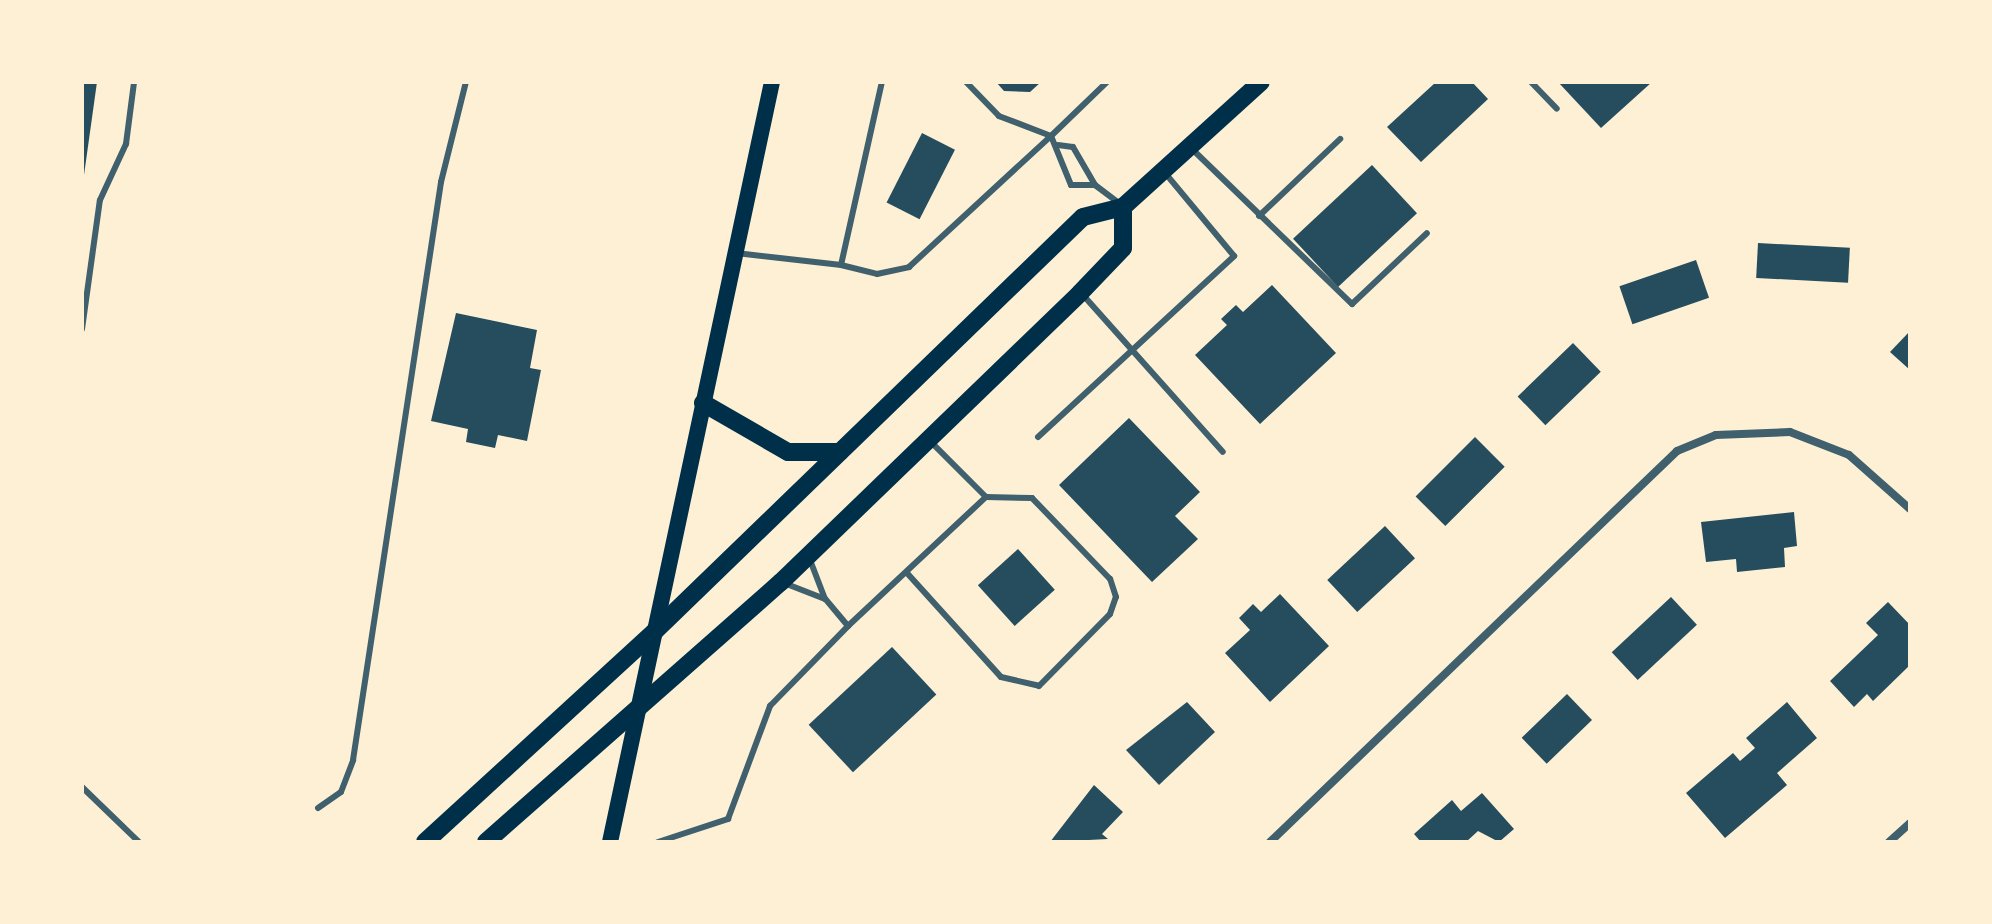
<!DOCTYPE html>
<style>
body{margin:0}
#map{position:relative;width:1992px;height:924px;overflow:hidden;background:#fdf0d5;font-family:"Nunito Sans",sans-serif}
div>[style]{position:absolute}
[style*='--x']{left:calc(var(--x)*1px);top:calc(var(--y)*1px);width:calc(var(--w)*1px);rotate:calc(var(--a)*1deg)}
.building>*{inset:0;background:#264d5e;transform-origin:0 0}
.service>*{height:6px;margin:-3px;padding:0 3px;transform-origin:3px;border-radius:3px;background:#3f606c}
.minor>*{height:8px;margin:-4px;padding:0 4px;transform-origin:4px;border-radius:4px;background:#3f606c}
.secondary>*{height:16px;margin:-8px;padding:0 8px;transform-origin:8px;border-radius:8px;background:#003049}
.trunk>*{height:18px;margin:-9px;padding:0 9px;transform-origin:9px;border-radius:9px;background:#003049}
span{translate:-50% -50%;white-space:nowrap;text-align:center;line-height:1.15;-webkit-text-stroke:6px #fdf0d5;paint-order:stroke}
.frame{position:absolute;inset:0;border:84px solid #fdf0d5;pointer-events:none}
</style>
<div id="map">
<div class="building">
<div style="clip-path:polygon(82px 82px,97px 82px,84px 175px,82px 175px)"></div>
<div style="clip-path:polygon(996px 82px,1041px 82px,1030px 92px,1004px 91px)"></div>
<div style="clip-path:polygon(1436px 82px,1472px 82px,1488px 99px,1421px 162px,1387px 127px)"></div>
<div style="clip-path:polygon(1558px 82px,1652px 82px,1601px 128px)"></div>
<div style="left:922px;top:133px;width:37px;height:78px;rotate:27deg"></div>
<div style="left:1372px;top:165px;width:66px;height:108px;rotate:47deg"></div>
<div style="left:1758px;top:243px;width:92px;height:35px;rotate:3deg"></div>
<div style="left:1696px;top:260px;width:40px;height:81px;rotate:71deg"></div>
<div style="clip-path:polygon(1272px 285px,1336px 353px,1260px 424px,1195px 355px,1227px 325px,1221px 319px,1236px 305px,1243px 312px)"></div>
<div style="clip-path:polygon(456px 313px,537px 330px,530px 368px,541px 370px,527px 441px,498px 435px,495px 448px,466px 442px,468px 429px,431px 421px)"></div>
<div style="clip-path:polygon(1910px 331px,1910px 370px,1890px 352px)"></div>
<div style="left:1573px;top:343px;width:40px;height:77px;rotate:46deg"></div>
<div style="clip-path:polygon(1129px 418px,1200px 492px,1175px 516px,1198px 539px,1152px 582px,1059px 485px)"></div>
<div style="left:1475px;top:437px;width:42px;height:84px;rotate:45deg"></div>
<div style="clip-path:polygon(1794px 512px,1797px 546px,1784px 548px,1785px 567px,1737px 572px,1736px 559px,1706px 562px,1701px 522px)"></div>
<div style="left:1385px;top:526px;width:44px;height:79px;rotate:47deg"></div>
<div style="left:1018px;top:549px;width:55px;height:54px;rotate:48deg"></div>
<div style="clip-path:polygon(1280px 594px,1329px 646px,1270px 702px,1225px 653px,1250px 630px,1239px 618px,1253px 604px,1261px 612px)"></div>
<div style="left:1671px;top:597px;width:38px;height:81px;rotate:47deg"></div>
<div style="clip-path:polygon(1888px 602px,1910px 625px,1910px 665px,1873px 701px,1867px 694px,1854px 707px,1830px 681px,1878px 635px,1866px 623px)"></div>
<div style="left:892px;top:647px;width:65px;height:114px;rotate:47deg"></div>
<div style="left:1567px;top:694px;width:36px;height:63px;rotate:46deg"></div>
<div style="clip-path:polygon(1187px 702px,1215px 732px,1159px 785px,1126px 750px)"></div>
<div style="clip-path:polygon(1787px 702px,1817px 738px,1777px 773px,1787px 785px,1725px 838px,1686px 793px,1733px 753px,1740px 761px,1755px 748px,1746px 738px)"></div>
<div style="clip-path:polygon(1094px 785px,1123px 812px,1102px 834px,1108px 839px,1050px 842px)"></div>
<div style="clip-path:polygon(1482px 793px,1514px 829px,1499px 842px,1478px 831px,1466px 842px,1421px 842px,1414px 834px,1452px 800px,1461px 811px)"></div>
</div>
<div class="service">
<div style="--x:1531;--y:82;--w:37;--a:46"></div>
<div style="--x:1058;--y:145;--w:15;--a:8"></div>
<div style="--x:1073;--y:147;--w:44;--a:59.9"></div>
<div style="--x:1095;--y:185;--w:31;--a:37"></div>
<div style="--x:1192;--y:149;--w:223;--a:44.1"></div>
<div style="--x:1352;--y:304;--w:103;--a:-43.4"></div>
<div style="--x:1095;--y:185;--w:24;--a:180"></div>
<div style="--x:1071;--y:185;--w:53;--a:-112.2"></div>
<div style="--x:1051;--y:136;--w:78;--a:-44"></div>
<div style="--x:1259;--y:216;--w:112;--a:-43.5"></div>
<div style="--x:736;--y:253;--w:106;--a:6.5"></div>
<div style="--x:841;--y:265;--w:188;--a:-77.4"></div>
<div style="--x:841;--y:265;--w:37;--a:14"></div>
<div style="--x:877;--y:274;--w:33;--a:-12"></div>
<div style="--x:909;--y:267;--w:193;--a:-42.7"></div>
<div style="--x:1051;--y:136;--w:56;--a:-159"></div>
<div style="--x:999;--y:116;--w:47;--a:-134.1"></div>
<div style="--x:1083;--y:295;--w:210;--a:48.3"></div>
<div style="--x:82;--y:329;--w:130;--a:-82.1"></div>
<div style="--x:100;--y:200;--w:62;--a:-65.1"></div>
<div style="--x:126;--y:144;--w:63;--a:-82.6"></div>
<div style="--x:1038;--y:437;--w:267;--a:-42.7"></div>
<div style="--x:1234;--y:256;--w:108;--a:-129.7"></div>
<div style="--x:907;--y:573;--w:140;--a:47.9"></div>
<div style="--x:1001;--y:677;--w:39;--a:13"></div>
<div style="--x:1039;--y:686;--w:101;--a:-45.4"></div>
<div style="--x:1110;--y:614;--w:18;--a:-71"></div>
<div style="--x:1116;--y:597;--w:19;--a:-108"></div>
<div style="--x:1110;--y:579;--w:112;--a:-133.9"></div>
<div style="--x:1032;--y:498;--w:46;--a:-178.8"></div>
<div style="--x:784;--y:583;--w:44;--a:21.3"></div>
<div style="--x:848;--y:626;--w:189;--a:-43.1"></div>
<div style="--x:986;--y:497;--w:79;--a:-135"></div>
<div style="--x:82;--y:787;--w:79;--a:44"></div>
<div style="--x:318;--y:808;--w:28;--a:-35"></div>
<div style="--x:341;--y:792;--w:34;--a:-69"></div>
<div style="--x:353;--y:760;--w:585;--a:-81.34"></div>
<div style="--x:441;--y:182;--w:103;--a:-76"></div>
<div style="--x:658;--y:842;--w:74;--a:-18.2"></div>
<div style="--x:728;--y:819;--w:121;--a:-69.6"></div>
<div style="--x:770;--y:706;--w:112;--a:-45.7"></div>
<div style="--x:848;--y:626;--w:35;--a:-130"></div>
<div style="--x:825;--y:599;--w:42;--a:-111"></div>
</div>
<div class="minor">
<div style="--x:1270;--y:842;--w:564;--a:-43.85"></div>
<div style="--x:1677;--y:451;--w:42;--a:-22.3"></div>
<div style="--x:1716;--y:435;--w:74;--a:-2.3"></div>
<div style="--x:1790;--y:432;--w:63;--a:21.3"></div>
<div style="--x:1849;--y:455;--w:81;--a:41.5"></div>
<div style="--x:1889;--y:842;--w:28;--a:-42"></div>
</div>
<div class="secondary">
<div style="--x:610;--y:842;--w:777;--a:-77.97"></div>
</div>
<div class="trunk">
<div style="--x:703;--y:403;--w:98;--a:30"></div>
<div style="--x:788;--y:452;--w:52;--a:0"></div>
<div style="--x:425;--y:842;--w:312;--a:-42.5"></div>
<div style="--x:655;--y:631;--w:595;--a:-44.05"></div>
<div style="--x:1083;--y:217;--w:41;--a:-14"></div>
<div style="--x:1123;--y:207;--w:186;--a:-42.2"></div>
<div style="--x:486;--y:842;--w:393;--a:-41.4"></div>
<div style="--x:781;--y:582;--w:416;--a:-44"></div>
<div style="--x:1080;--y:293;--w:62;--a:-46.3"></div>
<div style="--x:1123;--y:248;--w:41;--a:-90"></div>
</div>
<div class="frame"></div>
</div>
